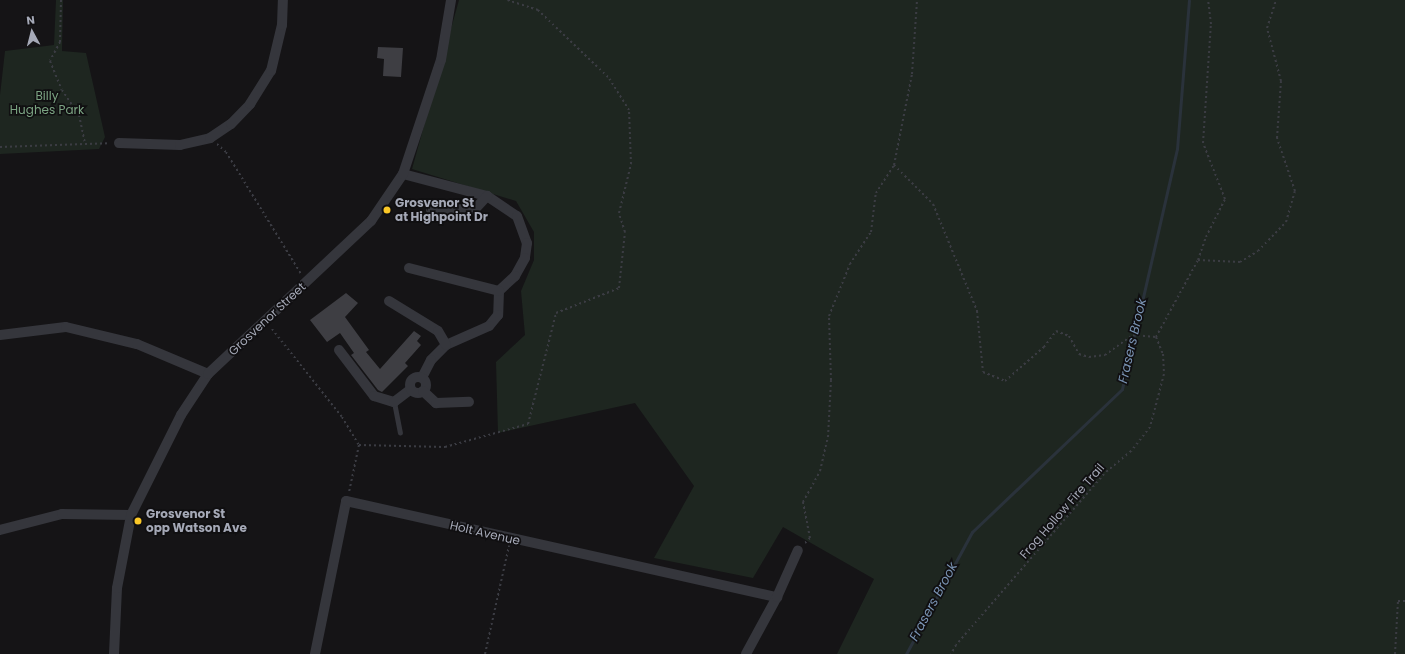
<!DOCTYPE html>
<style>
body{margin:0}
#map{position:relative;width:1405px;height:654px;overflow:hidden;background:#151416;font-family:Poppins,sans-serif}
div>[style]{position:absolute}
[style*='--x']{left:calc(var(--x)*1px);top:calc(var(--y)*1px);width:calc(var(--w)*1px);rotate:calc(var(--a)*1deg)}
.green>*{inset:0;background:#1e2620}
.stream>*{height:3px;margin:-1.5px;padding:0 1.5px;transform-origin:1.5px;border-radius:1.5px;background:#2a323b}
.building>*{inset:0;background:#3e3e43}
.path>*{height:2px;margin-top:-1px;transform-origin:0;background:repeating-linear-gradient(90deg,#3b3c43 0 2px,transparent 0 5px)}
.lane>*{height:5px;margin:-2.5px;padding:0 2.5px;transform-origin:2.5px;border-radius:2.5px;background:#35363c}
.street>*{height:10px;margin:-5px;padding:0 5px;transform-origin:5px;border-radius:5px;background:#35363c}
.street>.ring{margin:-5px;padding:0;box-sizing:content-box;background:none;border:10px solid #35363c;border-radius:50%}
.dots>*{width:11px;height:11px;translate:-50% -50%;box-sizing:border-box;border:2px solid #100f11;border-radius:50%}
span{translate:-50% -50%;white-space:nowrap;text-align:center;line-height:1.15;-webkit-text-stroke:3.5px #100f11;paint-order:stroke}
.park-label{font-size:12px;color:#7ba382}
.poi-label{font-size:12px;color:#a5a9b7;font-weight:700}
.left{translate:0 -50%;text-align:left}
.street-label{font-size:12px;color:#a5a9b7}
.water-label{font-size:13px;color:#7a94b4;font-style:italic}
.north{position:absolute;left:12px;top:12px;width:40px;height:40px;-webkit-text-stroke:3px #100f11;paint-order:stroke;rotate:353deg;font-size:11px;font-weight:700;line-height:16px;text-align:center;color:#a5a9b7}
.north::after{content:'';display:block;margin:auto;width:14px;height:18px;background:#a5a9b7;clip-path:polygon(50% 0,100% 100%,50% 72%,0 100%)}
</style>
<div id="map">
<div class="green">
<div style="clip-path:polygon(56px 0,63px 0,62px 51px,86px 53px,105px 137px,99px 149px,0 154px,0 95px,5px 51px,54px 45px)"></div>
<div style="clip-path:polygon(459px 0,1405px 0,1405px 654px,837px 654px,874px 579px,783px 527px,753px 578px,654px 558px,694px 486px,635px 403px,498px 433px,496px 362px,525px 335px,521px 291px,534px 260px,534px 232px,516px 201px,412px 169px)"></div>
</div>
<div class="stream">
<div style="--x:906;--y:654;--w:139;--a:-61.6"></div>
<div style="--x:972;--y:532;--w:207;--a:-43.6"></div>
<div style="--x:1122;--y:389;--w:246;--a:-77.1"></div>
<div style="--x:1177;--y:149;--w:149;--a:-85.4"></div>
</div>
<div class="building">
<div style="clip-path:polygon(378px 47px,403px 48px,401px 77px,383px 76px,384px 59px,377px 58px)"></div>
<div style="clip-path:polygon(346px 293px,358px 303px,345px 317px,369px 350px,366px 352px,380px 369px,414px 331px,421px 336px,417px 341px,421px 345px,405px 363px,408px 366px,382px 392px,378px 390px,351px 355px,354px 353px,340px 333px,327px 342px,310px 320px)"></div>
</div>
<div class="path">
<div style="--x:61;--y:0;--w:42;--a:91.4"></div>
<div style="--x:60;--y:42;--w:21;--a:118"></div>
<div style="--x:50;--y:61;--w:31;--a:68"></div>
<div style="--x:62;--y:90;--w:30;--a:56"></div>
<div style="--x:79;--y:115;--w:30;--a:78"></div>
<div style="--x:85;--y:144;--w:24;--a:-2"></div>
<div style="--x:217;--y:144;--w:12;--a:42"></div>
<div style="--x:226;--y:152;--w:143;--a:58.4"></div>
<div style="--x:0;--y:147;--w:85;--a:-2"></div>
<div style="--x:894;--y:165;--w:55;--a:45"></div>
<div style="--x:933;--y:204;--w:116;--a:67.6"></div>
<div style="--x:977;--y:311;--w:61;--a:84.4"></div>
<div style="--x:983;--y:372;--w:24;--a:22"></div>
<div style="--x:1005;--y:381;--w:52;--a:-41.1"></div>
<div style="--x:1044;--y:347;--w:20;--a:-53"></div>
<div style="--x:1056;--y:331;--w:14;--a:21"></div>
<div style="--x:1069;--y:336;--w:21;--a:61"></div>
<div style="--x:1079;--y:354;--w:10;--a:17"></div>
<div style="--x:1089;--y:357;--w:16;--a:-7"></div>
<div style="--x:1105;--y:355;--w:34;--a:-36"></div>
<div style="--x:1133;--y:335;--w:23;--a:5"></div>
<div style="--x:1156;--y:337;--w:18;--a:68"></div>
<div style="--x:1163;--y:354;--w:20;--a:87"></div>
<div style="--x:1164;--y:374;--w:55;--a:104.8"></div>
<div style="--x:1150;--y:427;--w:31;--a:128"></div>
<div style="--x:1131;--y:451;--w:35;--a:140"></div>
<div style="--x:1104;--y:474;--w:226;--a:130.9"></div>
<div style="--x:956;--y:645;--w:10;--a:119"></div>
<div style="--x:1198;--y:260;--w:24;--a:-71"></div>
<div style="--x:1206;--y:237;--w:42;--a:-63.4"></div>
<div style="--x:1225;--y:199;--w:60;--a:-111.4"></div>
<div style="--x:1203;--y:143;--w:119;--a:-86.2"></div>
<div style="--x:1211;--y:24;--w:24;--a:-97"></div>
<div style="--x:272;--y:329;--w:112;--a:51.5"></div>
<div style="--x:342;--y:417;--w:33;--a:59"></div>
<div style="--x:359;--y:445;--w:48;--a:102"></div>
<div style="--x:1156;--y:337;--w:88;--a:-61.4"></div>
<div style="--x:1198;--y:260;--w:42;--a:2.7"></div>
<div style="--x:1240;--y:262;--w:21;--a:-31"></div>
<div style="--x:1258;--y:251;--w:40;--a:-46"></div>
<div style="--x:1286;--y:222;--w:32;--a:-74"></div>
<div style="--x:1295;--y:191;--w:56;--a:-108.8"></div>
<div style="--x:1277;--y:138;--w:57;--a:-86"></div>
<div style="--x:1281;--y:81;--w:55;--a:-104.8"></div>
<div style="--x:1267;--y:28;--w:29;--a:-72"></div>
<div style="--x:359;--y:445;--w:86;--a:1.3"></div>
<div style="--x:445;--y:447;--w:86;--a:-15.5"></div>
<div style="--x:528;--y:424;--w:114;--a:-75.8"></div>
<div style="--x:556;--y:313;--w:68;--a:-21.6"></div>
<div style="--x:619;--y:288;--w:56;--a:-83.9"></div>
<div style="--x:625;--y:232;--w:20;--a:-108"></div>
<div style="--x:619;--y:213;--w:50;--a:-76.2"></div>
<div style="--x:631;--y:164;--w:54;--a:-92.1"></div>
<div style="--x:629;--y:110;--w:39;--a:-122"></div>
<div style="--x:608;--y:77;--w:97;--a:-136.3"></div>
<div style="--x:538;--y:10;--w:32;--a:-162"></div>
<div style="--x:805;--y:543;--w:7;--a:-45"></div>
<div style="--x:810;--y:538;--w:37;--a:-101"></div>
<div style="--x:803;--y:502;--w:35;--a:-61"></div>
<div style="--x:820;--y:471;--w:35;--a:-77"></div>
<div style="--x:828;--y:437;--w:57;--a:-87"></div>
<div style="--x:831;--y:380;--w:64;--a:-91.8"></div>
<div style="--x:829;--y:316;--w:56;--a:-68"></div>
<div style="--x:850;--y:264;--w:38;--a:-57"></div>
<div style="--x:871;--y:232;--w:39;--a:-83"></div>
<div style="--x:876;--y:193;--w:33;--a:-57"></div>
<div style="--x:894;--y:165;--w:93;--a:-78.8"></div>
<div style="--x:912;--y:74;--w:74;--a:-86.1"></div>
<div style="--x:485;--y:654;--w:111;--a:-77.5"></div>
<div style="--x:1395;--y:654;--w:53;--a:-86.8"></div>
<div style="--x:1398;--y:601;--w:7;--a:0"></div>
</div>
<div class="lane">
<div style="--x:394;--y:402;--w:31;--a:79"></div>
</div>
<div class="street">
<div style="--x:119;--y:143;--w:61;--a:1.9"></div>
<div style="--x:180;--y:145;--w:31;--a:-13"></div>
<div style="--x:210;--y:138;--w:25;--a:-34"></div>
<div style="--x:231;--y:124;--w:28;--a:-46"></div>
<div style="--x:250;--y:104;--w:39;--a:-58"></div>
<div style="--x:271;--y:71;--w:47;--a:-76.6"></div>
<div style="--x:282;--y:25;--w:25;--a:-88"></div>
<div style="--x:403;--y:174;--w:87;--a:14.7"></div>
<div style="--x:487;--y:196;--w:36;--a:34"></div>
<div style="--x:517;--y:216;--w:29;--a:70"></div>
<div style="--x:527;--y:243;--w:15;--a:98"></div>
<div style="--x:525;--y:258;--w:21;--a:119"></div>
<div style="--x:515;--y:276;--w:22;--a:137"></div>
<div style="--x:499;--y:291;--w:24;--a:92"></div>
<div style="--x:498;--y:315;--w:14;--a:129"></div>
<div style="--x:489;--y:326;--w:47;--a:156.2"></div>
<div style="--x:446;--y:345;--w:21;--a:135"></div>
<div style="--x:431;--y:360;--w:20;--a:117"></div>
<div style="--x:431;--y:210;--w:44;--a:-1.3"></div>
<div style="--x:475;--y:209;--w:18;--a:-47"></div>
<div style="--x:409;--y:268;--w:93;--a:14.3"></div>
<div style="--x:389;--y:301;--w:57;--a:31.5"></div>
<div style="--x:438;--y:331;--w:16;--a:60"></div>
<div style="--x:0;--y:335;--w:66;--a:-6.9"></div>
<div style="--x:66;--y:327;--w:73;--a:13.5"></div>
<div style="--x:137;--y:344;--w:77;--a:22.9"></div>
<div style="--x:339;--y:350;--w:58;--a:52.7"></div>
<div style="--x:374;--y:396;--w:21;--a:17"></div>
<div style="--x:394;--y:402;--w:21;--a:-37"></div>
<div class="ring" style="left:410px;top:377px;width:6px;height:6px"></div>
<div style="--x:423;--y:391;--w:18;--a:43"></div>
<div style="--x:436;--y:403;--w:33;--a:-2"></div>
<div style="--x:0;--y:530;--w:64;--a:-14.5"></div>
<div style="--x:62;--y:514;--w:69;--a:0.8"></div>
<div style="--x:114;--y:654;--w:66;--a:-87.4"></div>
<div style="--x:117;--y:588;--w:74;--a:-79.1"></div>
<div style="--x:131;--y:515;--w:112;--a:-63.4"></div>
<div style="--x:181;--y:415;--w:49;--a:-56.6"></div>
<div style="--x:208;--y:374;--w:224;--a:-43.2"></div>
<div style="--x:371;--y:221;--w:57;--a:-55.8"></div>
<div style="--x:403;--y:174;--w:120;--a:-71.6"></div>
<div style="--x:441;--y:60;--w:61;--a:-80.5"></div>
<div style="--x:315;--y:654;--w:156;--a:-78.5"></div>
<div style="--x:346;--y:501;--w:442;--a:12.6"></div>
<div style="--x:746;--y:654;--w:65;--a:-61.5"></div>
<div style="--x:777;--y:597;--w:51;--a:-65.9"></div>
</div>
<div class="dots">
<div style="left:387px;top:210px;background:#fbc827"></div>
<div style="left:138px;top:521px;background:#fbc827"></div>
</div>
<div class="park-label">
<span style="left:47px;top:103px">Billy<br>Hughes Park</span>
</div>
<div class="poi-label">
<span class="left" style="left:395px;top:210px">Grosvenor St<br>at Highpoint Dr</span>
<span class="left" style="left:146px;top:521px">Grosvenor St<br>opp Watson Ave</span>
</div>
<div class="street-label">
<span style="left:267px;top:319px;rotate:-43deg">Grosvenor Street</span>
<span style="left:1062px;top:511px;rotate:-49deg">Frog Hollow Fire Trail</span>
<span style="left:485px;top:533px;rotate:13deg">Holt Avenue</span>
</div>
<div class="water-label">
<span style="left:1133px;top:341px;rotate:-77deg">Frasers Brook</span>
<span style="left:934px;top:602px;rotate:-62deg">Frasers Brook</span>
</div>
<div class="north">N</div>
</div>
